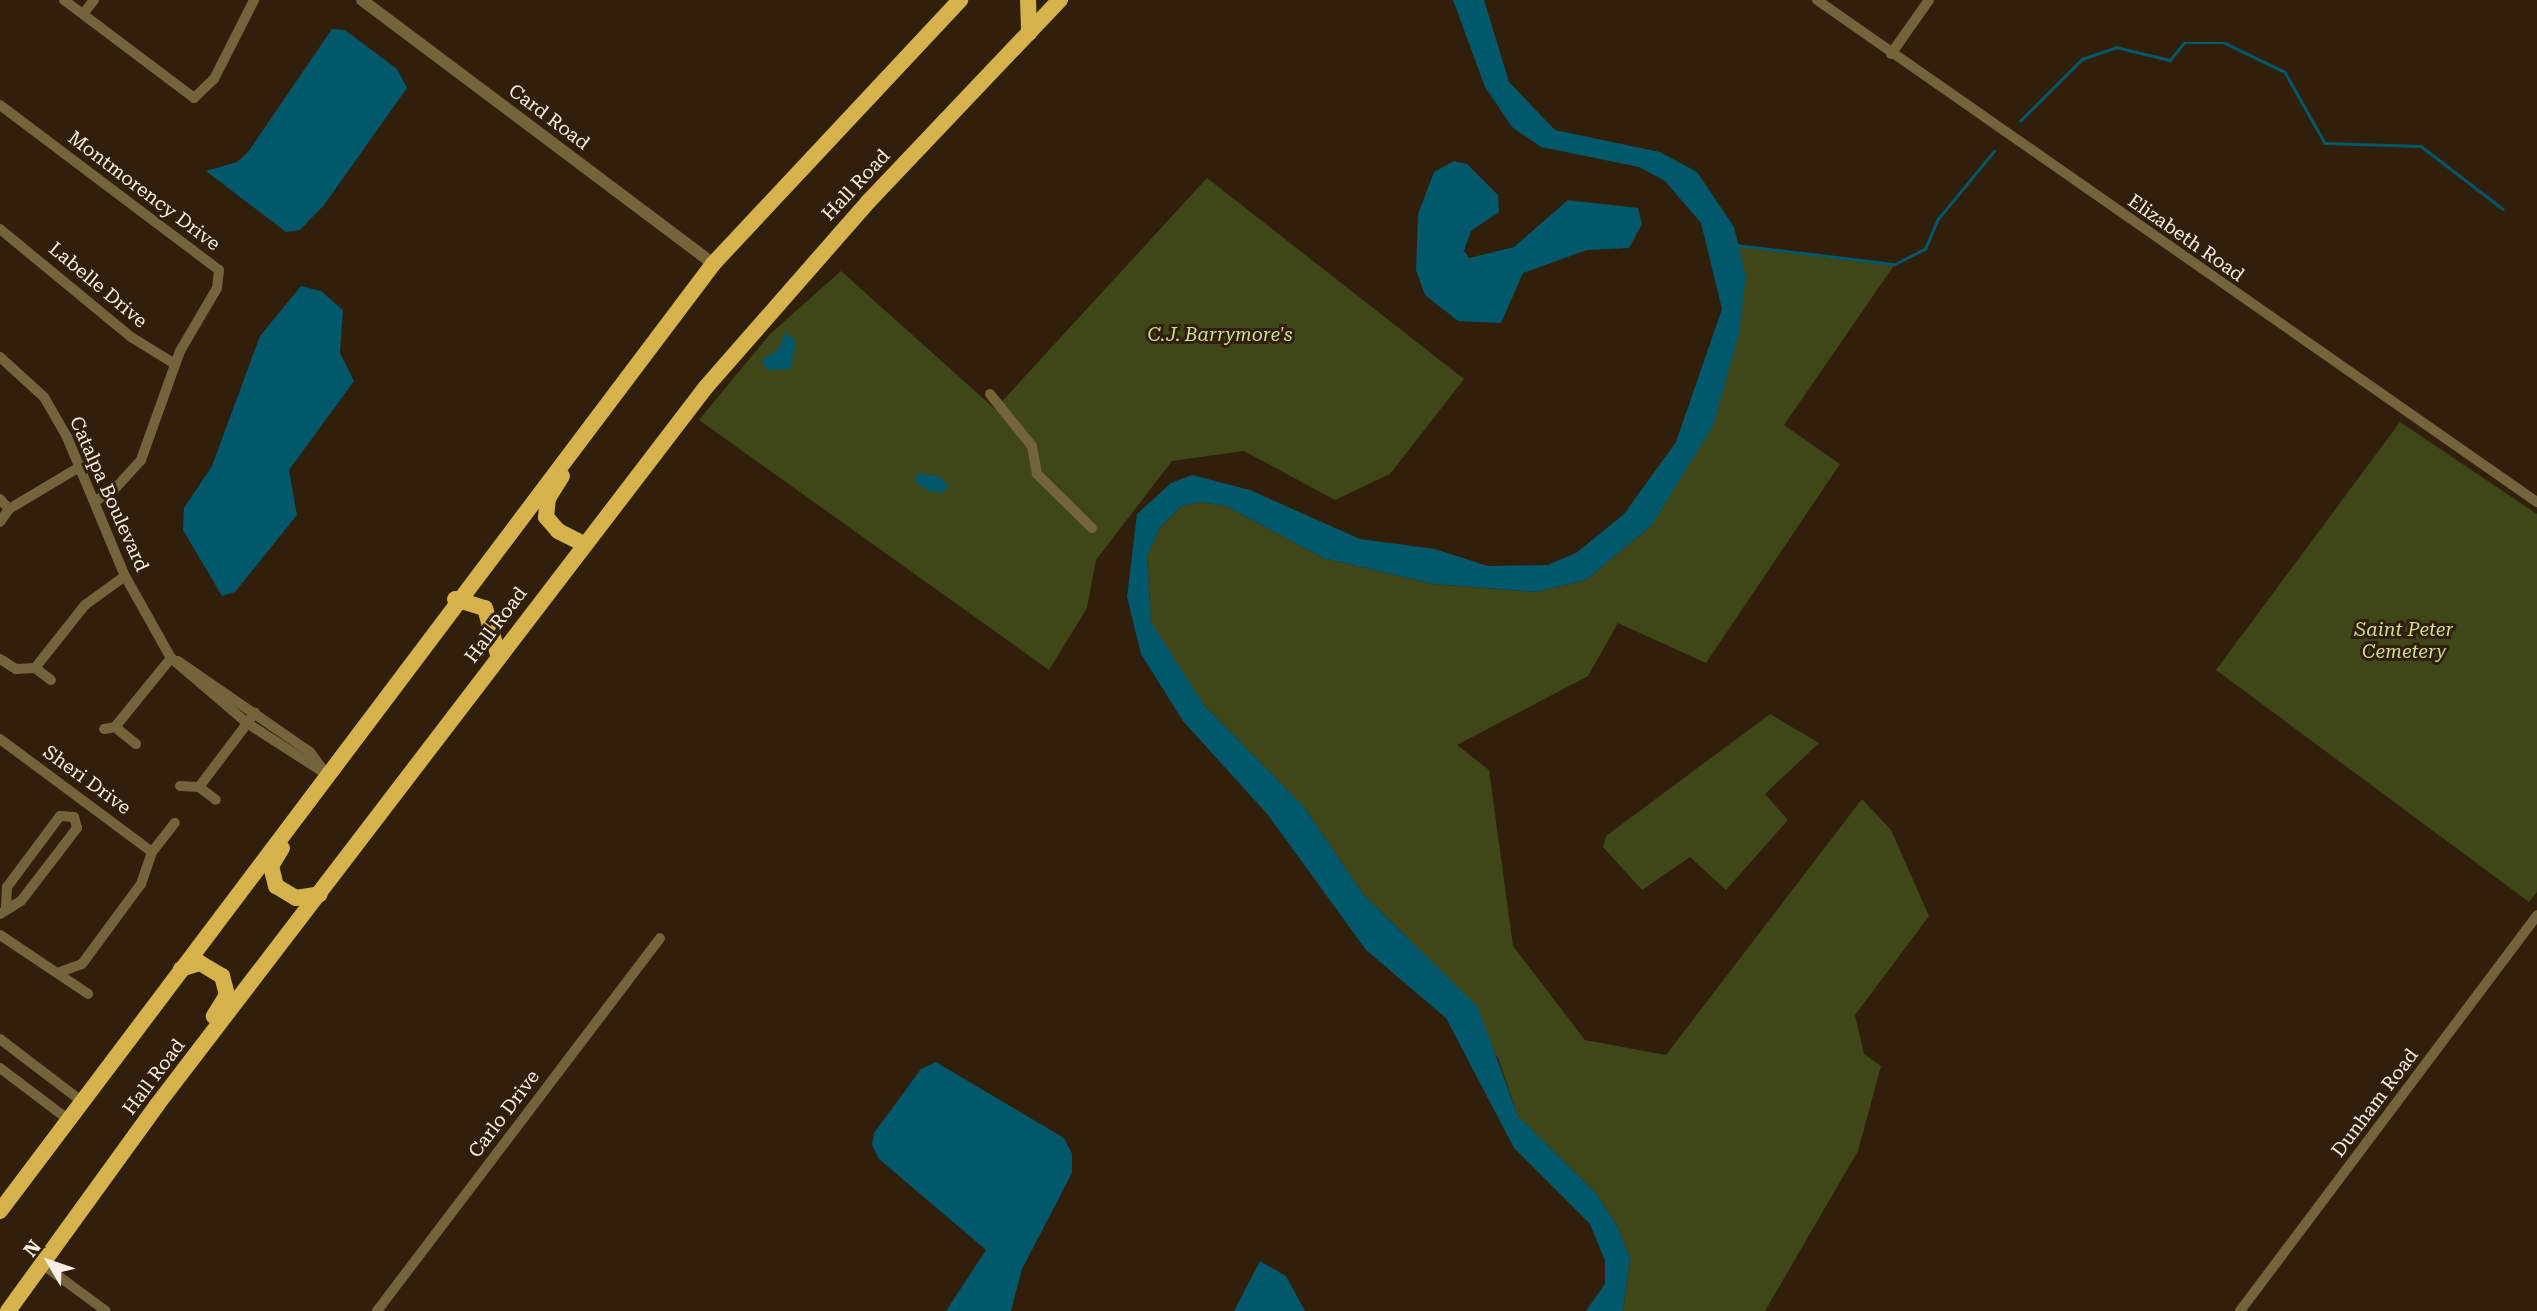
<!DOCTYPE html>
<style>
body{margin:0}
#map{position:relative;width:2537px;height:1311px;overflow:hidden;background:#301f0a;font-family:"Roboto Serif",serif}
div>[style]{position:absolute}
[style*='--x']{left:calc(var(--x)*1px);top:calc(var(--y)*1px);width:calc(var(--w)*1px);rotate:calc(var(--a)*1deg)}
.green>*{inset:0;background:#3f4617}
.water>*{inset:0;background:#01586a}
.stream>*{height:2.5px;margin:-1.25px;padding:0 1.25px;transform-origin:1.25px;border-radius:1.25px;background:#01586a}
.minor>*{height:10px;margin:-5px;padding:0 5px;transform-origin:5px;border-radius:5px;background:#73643b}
.tertiary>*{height:12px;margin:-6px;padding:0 6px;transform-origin:6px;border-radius:6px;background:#73643b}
.trunk>*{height:16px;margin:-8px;padding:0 8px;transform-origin:8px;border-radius:8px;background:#d5b24c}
span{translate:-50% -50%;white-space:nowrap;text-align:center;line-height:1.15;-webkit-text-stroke:6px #301f0a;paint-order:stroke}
.street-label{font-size:19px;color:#fbefe3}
.park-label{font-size:19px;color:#d0df8e;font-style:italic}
.north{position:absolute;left:14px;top:1227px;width:70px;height:70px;-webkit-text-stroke:5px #301f0a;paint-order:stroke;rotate:309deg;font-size:19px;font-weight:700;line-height:28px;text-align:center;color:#fbefe3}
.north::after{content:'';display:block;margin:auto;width:24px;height:32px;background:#fbefe3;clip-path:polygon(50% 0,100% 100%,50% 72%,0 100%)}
</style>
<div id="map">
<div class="green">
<div style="clip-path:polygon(1207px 178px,1464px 379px,1390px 474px,1335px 500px,1244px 451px,1172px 461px,1096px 560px,1087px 608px,1049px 670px,699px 420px,770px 334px,841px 271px,995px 409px)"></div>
<div style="clip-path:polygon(1737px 245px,1895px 264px,1784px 425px,1840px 464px,1706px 663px,1618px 623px,1588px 676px,1457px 745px,1489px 770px,1513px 946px,1585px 1040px,1666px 1055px,1862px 799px,1891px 830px,1929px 916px,1855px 1015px,1864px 1054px,1881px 1066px,1858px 1151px,1765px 1311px,1623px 1311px,1630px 1258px,1616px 1224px,1597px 1194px,1518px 1116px,1498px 1058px,1407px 937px,1363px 894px,1304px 807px,1204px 705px,1170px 660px,1151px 622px,1147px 556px,1161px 526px,1182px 506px,1201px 502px,1226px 506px,1323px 558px,1433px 584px,1536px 592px,1586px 580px,1652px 525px,1746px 277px)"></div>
<div style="clip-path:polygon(2400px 422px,2537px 514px,2537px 892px,2529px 902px,2216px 670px)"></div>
<div style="clip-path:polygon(1770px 714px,1819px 743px,1765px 794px,1788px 820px,1726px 890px,1690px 857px,1642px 890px,1603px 847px,1606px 836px)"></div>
</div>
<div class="water">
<div style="clip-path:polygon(1453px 0,1484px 0,1509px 82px,1555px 130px,1660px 152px,1697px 172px,1734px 227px,1746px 277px,1739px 334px,1713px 426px,1652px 525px,1586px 580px,1536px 592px,1433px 584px,1323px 558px,1226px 506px,1201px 502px,1182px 506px,1161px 526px,1147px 556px,1151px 622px,1204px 705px,1304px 807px,1363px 894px,1478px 1007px,1518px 1116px,1597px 1194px,1616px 1224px,1630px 1258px,1623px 1311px,1586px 1311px,1605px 1284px,1605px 1261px,1590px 1224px,1514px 1148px,1446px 1018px,1366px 950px,1268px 815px,1183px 721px,1141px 654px,1127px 597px,1137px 514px,1171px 483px,1192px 475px,1250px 490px,1360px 539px,1435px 549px,1488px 566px,1547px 565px,1576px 553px,1624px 514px,1676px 442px,1722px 309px,1701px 223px,1665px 181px,1639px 167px,1541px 147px,1512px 127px,1485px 87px)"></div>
<div style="clip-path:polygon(332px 29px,345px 30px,397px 69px,407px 88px,324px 205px,300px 230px,286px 232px,206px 171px,237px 162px,248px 152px)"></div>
<div style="clip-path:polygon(1454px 161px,1467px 164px,1498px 195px,1499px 212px,1471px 231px,1464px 251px,1469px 258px,1514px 247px,1568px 200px,1638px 208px,1642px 224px,1629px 248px,1587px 250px,1523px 273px,1501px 323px,1458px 321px,1425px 295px,1416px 270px,1418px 214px,1434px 172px)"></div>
<div style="clip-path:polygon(301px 286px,321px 291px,343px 310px,340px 353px,354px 381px,289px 470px,297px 515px,235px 592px,222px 596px,183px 530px,184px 508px,212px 466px,260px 336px)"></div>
<div style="clip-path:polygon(784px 333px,796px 340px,791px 369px,767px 370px,761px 360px,779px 349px)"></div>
<div style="clip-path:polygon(917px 473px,938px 476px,949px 486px,942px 493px,929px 491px,915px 482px)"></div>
<div style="clip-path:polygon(936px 1062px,1064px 1138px,1072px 1154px,1072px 1173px,1022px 1269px,1011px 1311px,946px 1311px,986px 1250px,879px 1159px,872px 1145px,874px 1133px,921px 1069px)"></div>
<div style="clip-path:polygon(1260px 1261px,1286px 1276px,1305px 1311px,1234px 1311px)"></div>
</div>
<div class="stream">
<div style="--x:2020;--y:121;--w:88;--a:-45"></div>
<div style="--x:2082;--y:59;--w:36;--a:-19"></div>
<div style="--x:2116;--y:47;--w:56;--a:13.5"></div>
<div style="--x:2170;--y:60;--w:22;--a:-51"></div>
<div style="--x:2184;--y:43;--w:41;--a:0"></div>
<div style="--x:2225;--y:43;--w:67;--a:25.8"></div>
<div style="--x:2285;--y:72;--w:81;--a:60.6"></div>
<div style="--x:2325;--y:143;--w:96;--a:1.8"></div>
<div style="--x:2421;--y:146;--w:103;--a:37.5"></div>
<div style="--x:1737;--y:245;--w:159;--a:6.9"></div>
<div style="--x:1895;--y:264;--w:34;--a:-27"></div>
<div style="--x:1925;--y:249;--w:33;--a:-67"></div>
<div style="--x:1938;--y:219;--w:88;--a:-50.5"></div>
</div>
<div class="minor">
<div style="--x:64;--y:0;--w:163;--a:37"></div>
<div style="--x:194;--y:98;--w:28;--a:-44"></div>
<div style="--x:214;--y:79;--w:89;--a:-63.1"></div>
<div style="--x:1817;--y:0;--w:878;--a:34.89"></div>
<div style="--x:83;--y:14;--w:18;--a:-52"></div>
<div style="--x:1891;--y:54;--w:66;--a:-54.9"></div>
<div style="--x:0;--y:105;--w:274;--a:37"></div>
<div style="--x:219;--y:270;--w:18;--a:96"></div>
<div style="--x:217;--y:288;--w:73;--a:120.4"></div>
<div style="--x:180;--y:351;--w:116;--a:109.7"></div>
<div style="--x:141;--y:460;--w:43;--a:132.2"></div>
<div style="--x:112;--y:492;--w:18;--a:153"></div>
<div style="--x:0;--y:229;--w:170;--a:39.5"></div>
<div style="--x:131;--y:337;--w:52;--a:31.5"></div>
<div style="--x:0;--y:357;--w:59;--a:42.3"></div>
<div style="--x:44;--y:397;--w:46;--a:60.1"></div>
<div style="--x:67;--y:437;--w:151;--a:67.4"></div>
<div style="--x:125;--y:576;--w:94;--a:60.7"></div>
<div style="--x:171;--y:658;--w:100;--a:40.5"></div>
<div style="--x:247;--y:723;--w:94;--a:32.8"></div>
<div style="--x:990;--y:394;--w:67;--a:51.1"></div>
<div style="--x:1032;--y:446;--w:28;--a:80"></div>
<div style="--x:1037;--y:474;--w:77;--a:44.5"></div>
<div style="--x:0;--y:499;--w:13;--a:48"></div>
<div style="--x:0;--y:522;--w:16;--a:-55"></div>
<div style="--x:9;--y:509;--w:84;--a:-30.8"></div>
<div style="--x:0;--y:659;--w:19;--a:32"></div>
<div style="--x:16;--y:669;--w:19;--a:-3"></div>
<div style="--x:35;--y:668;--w:20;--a:37"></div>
<div style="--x:178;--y:661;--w:160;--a:34.6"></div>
<div style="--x:310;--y:752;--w:27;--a:54"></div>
<div style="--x:35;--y:668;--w:80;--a:-51.6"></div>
<div style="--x:85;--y:605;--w:49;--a:-35.9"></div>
<div style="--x:115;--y:727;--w:27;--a:39"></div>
<div style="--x:104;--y:729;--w:11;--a:-10"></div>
<div style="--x:115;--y:727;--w:89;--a:-50.9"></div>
<div style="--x:0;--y:739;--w:189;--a:36.6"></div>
<div style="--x:180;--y:786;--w:19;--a:3"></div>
<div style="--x:199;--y:787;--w:21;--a:37"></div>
<div style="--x:199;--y:787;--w:93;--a:-52.9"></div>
<div style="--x:0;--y:914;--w:25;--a:-32"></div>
<div style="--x:21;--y:901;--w:92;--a:-52.5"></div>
<div style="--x:77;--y:828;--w:11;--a:-105"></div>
<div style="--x:74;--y:817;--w:14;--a:-176"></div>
<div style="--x:60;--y:816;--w:89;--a:126.7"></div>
<div style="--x:7;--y:887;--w:20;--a:93"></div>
<div style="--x:0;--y:935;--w:106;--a:33.8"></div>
<div style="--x:60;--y:972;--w:23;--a:-20"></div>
<div style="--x:82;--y:964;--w:99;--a:-53.6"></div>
<div style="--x:141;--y:884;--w:34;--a:-71"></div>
<div style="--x:152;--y:852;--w:37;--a:-52"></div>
<div style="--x:0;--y:1039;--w:101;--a:37.3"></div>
<div style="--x:0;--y:1068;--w:83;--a:37.1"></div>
<div style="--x:42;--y:1264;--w:79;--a:36.3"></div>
<div style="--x:377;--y:1311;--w:468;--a:-52.8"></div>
<div style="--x:2240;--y:1311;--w:495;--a:-53.1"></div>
</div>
<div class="tertiary">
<div style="--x:362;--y:0;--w:439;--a:36.9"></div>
</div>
<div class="trunk">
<div style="--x:1028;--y:0;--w:33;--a:88"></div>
<div style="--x:562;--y:476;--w:26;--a:122"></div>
<div style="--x:548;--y:498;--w:19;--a:96"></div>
<div style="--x:546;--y:517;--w:18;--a:49"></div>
<div style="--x:558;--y:531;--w:28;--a:27"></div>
<div style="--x:455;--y:599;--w:31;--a:17"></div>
<div style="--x:485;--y:608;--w:49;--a:74.5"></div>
<div style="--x:282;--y:848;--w:21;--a:121"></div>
<div style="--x:271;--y:866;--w:21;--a:76"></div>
<div style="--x:276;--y:886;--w:23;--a:31"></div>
<div style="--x:296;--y:898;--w:24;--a:-9"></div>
<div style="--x:181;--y:969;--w:20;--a:-18"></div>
<div style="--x:200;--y:963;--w:26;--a:31"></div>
<div style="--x:222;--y:976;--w:20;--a:75"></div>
<div style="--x:227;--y:995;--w:25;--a:122"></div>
<div style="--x:0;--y:1211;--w:1185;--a:-53.02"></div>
<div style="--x:713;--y:264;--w:362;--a:-46.9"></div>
<div style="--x:8;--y:1311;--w:254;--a:-54.1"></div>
<div style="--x:157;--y:1105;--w:904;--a:-52.6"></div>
<div style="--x:706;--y:387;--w:246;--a:-48.8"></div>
<div style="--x:868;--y:202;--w:279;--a:-46.5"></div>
</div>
<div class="street-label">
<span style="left:549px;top:117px;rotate:37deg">Card Road</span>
<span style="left:856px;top:185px;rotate:-47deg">Hall Road</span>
<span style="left:144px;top:191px;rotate:37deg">Montmorency Drive</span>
<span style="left:2186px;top:238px;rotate:35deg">Elizabeth Road</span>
<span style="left:98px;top:285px;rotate:40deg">Labelle Drive</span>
<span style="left:109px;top:494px;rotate:66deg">Catalpa Boulevard</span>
<span style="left:496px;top:625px;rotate:-53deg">Hall Road</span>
<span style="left:87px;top:780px;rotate:36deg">Sheri Drive</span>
<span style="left:154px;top:1077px;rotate:-53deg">Hall Road</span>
<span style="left:2375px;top:1103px;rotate:-53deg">Dunham Road</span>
<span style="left:504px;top:1114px;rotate:-53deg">Carlo Drive</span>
</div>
<div class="park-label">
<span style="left:1220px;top:335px">C.J. Barrymore's</span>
<span style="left:2404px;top:641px">Saint Peter<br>Cemetery</span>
</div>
<div class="north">N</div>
</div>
